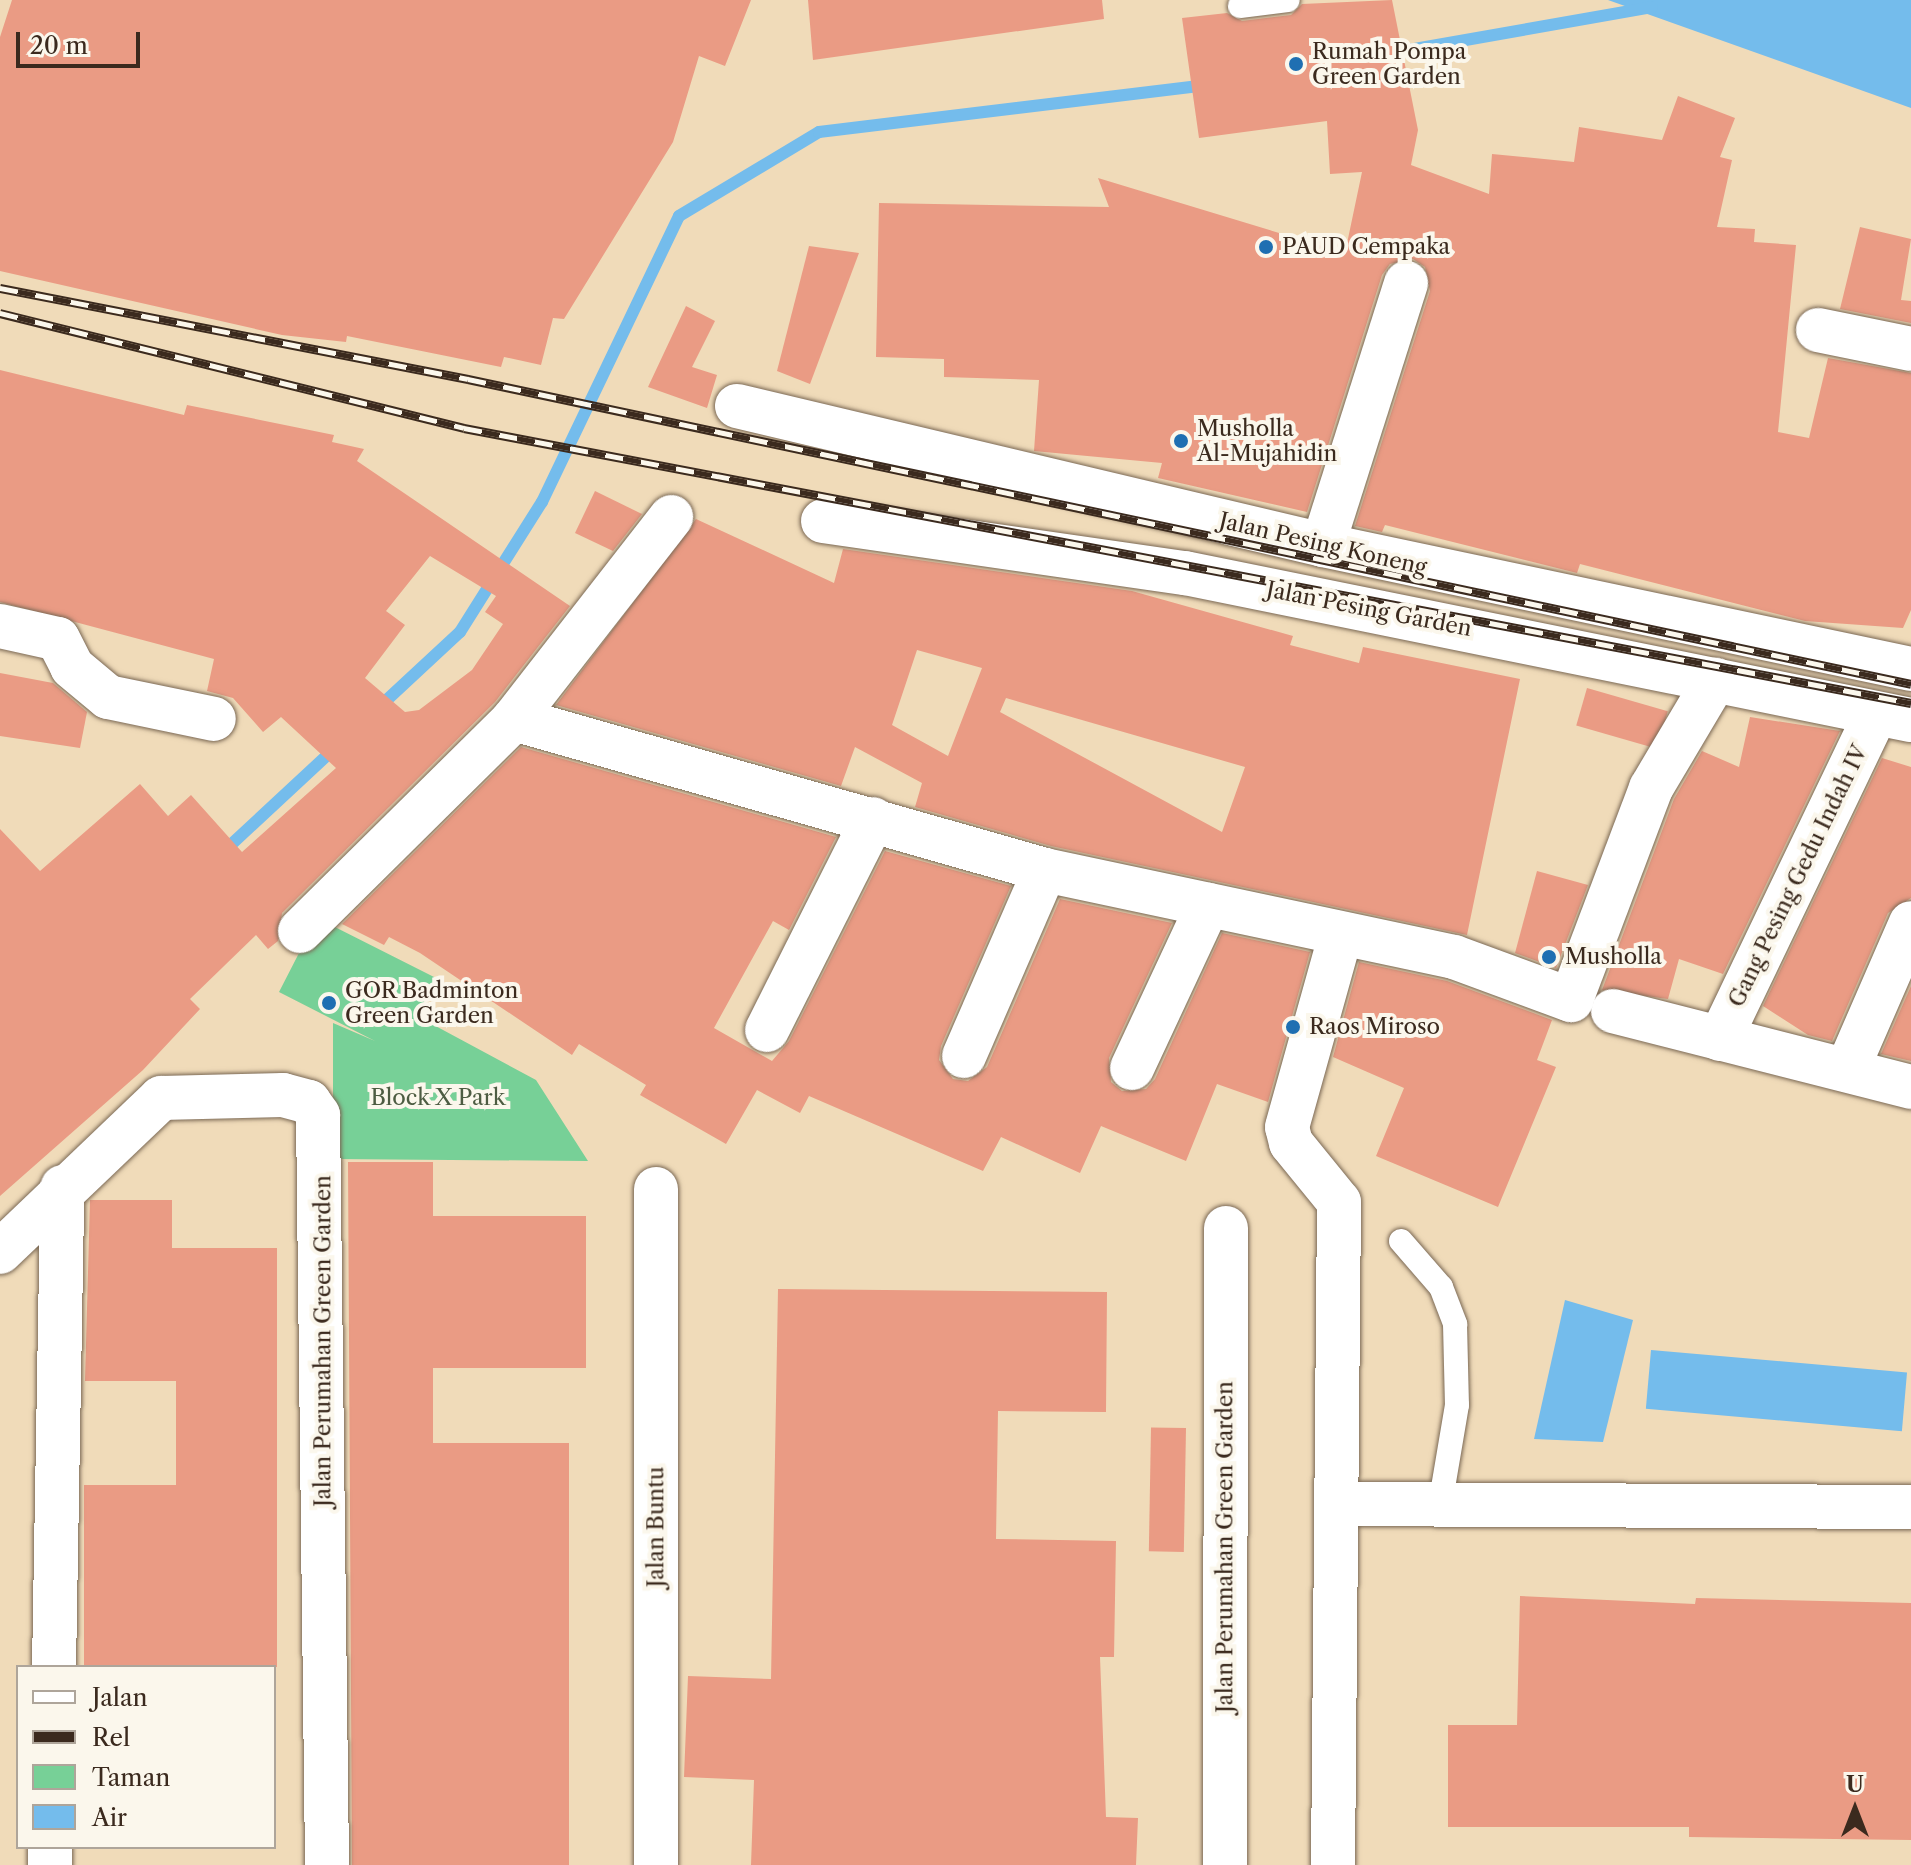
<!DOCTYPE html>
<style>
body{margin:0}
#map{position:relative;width:1911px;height:1865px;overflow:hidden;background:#f0dbb9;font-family:"Libre Caslon Text",serif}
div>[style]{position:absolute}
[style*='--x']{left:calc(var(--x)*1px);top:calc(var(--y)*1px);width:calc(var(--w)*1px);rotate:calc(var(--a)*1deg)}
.green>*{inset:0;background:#77d097}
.water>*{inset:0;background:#74bcec;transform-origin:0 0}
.stream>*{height:12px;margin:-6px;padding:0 6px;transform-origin:6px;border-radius:6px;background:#74bcec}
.building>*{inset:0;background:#ea9b84;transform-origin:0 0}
.roads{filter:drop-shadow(0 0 2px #7a6854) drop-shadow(0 0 2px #7a6854)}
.lane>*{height:24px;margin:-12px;padding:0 12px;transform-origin:12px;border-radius:12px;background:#fff}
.street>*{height:44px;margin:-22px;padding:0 22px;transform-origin:22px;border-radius:22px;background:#fff}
.rail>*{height:9px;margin-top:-4.5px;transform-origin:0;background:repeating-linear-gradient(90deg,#fbf7ec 0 18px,#3b2a1e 0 36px);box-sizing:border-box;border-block:2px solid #3b2a1e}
.dots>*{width:22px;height:22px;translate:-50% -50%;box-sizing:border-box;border:4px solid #fbf7ec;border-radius:50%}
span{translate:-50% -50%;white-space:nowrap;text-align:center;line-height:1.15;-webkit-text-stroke:8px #fbf7ec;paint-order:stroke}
.poi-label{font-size:22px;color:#3b2a1e}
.left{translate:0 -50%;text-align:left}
.street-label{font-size:22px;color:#3b2a1e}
.park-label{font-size:22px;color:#4d5c42}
.legend{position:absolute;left:16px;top:1665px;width:260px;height:184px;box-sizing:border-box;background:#fbf7ec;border:2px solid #aea59a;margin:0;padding:10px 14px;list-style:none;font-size:24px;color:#3b2a1e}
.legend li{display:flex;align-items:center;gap:16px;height:40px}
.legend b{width:40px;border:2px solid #aea59a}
.north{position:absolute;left:1815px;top:1769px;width:80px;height:80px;-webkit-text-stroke:6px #fbf7ec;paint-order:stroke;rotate:0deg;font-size:22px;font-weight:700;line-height:32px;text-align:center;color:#3b2a1e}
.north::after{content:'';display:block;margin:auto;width:28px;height:36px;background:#3b2a1e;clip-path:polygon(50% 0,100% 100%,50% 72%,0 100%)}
.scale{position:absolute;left:16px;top:32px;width:124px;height:36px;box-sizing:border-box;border:4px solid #3b2a1e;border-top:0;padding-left:10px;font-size:24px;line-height:28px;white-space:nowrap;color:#3b2a1e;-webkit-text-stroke:6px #fbf7ec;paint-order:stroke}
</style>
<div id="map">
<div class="green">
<div style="clip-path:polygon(317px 918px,436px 978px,417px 1016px,536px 1080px,588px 1161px,333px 1159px,333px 1023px,375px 1041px,279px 992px)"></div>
</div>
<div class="water">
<div style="clip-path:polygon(1608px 0,1911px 0,1911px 108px)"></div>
<div style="clip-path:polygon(1565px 1300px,1633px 1320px,1603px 1442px,1534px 1439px)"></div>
<div style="left:1651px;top:1350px;width:257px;height:59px;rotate:5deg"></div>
</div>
<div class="stream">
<div style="--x:1386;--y:54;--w:270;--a:-10"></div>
<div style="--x:377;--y:709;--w:113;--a:-42.9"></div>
<div style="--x:460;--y:632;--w:154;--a:-57.8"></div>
<div style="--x:542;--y:502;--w:317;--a:-64.4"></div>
<div style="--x:679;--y:216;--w:163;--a:-31"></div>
<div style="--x:819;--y:132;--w:391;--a:-6.9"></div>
<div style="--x:222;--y:853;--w:153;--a:-42.9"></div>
</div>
<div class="building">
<div style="clip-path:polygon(12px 0,751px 0,725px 66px,699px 56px,673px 142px,564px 319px,553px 318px,541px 365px,504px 357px,501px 367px,347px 336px,346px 342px,282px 335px,0 271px,0 37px)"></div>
<div style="clip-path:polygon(808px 0,1102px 0,1104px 19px,813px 60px)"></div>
<div style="clip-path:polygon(1392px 0,1418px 130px,1411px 165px,1489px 194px,1492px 154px,1574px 162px,1579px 127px,1662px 140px,1678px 96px,1735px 118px,1720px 157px,1732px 160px,1717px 227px,1755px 229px,1754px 242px,1796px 245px,1778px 432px,1809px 438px,1828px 358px,1911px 373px,1911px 610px,1903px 628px,1805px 621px,1580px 564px,1577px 573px,1385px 525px,1382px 532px,1355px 526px,1430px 291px,1425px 267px,1413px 259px,1390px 264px,1382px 275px,1307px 512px,1158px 478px,1162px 463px,1034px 451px,1039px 380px,944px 377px,944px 359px,876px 357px,879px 203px,1109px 207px,1098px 178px,1345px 253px,1362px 172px,1330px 174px,1327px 121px,1199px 138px,1182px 18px,1227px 13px,1242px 21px,1291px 15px,1302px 4px)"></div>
<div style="clip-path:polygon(1860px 227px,1911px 239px,1901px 300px,1911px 301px,1911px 323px,1840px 309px)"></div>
<div style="clip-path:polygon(809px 246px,859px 253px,810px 384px,777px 371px)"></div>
<div style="clip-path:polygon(686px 306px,715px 321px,692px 367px,717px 375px,707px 408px,648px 387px)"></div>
<div style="clip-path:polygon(evenodd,0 370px,184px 415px,187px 405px,334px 435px,332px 442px,364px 449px,357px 461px,570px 606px,495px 702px,282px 913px,278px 941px,268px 949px,256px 935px,190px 999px,200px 1009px,143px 1070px,0 1196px,0 829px,40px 871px,140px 784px,168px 816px,191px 795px,242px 852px,336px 768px,281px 717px,263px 732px,233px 698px,207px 691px,214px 659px,0 602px,0 370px,430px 556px,496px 596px,485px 612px,503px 624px,472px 670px,419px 710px,405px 712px,365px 678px,405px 625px,386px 611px,430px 556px)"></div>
<div style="clip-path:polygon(595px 491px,642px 514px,613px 551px,575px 533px)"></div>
<div style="clip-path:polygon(evenodd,696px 519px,834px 583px,843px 549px,1132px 591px,1293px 636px,1290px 645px,1359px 663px,1363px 647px,1520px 679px,1467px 935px,1051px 846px,915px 807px,922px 783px,855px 747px,841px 786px,556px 705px,696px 519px,917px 650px,982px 668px,948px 756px,892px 725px,917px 650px,696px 519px,1006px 698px,1245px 767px,1222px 832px,1000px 712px,1006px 698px)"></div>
<div style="clip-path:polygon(0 673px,53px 683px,87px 712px,80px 748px,0 736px)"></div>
<div style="left:1587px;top:688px;width:84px;height:39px;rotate:16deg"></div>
<div style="clip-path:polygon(1750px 717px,1840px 731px,1723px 974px,1679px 959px,1668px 999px,1602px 990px,1674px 799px,1702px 751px,1739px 767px)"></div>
<div style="clip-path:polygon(521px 747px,836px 837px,789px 930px,773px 921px,714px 1028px,772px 1061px,789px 1041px,885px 851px,1011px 886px,941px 1046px,939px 1060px,953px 1079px,968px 1081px,987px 1067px,1060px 899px,1172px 923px,1109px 1058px,1111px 1082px,1122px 1091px,1146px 1089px,1155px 1079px,1222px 933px,1310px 952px,1268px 1102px,1217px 1084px,1186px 1161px,1101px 1126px,1080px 1173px,1001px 1137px,983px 1171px,809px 1096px,800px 1113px,757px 1090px,726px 1144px,640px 1095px,646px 1085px,579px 1044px,572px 1055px,420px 953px,389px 937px,384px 945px,342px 924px)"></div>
<div style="clip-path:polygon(1882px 758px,1911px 767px,1911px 898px,1888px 913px,1832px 1041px,1808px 1035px,1763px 1006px)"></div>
<div style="clip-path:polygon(1537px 871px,1588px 885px,1556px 968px,1515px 953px)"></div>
<div style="clip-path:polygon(1359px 962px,1447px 981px,1552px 1020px,1537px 1060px,1556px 1067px,1498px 1207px,1376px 1156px,1404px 1088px,1333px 1057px)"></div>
<div style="clip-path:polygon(1911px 986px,1911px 1061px,1881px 1054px)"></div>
<div style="clip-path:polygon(348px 1162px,433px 1162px,433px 1216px,586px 1216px,586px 1368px,433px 1368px,433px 1443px,569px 1443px,569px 1865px,352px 1865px)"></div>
<div style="clip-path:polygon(90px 1200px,172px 1200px,172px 1248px,277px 1248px,277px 1667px,84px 1667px,84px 1485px,176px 1485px,176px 1381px,85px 1381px)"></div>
<div style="clip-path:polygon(778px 1289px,1107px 1292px,1106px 1412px,998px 1411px,996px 1539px,1116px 1541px,1114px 1657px,1100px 1657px,1106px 1817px,1138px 1818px,1136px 1865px,751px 1865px,754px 1780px,684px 1777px,688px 1676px,771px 1679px)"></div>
<div style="left:1186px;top:1428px;width:124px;height:35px;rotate:91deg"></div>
<div style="clip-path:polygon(1520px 1596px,1695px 1604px,1696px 1598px,1911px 1603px,1911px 1840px,1689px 1837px,1689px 1827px,1448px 1827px,1448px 1725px,1517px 1725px)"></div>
</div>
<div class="roads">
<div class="lane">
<div style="--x:1240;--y:6;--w:48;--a:-7.1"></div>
<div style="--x:1401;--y:1241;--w:61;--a:49"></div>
<div style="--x:1441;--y:1287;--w:40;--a:69"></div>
<div style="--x:1455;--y:1324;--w:81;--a:88.6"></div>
<div style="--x:1457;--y:1405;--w:101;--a:99.6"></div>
</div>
<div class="street">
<div style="--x:1818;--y:330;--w:95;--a:11.5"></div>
<div style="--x:737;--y:406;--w:602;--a:13.34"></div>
<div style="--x:1323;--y:545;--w:601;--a:11.91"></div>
<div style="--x:823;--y:521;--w:366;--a:8.2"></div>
<div style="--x:1185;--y:573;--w:741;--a:11.45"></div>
<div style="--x:1323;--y:545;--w:275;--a:-72.4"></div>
<div style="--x:0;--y:626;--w:59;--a:12.6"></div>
<div style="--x:58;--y:639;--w:31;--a:63"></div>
<div style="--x:72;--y:667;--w:47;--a:39.8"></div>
<div style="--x:108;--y:697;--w:108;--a:11.7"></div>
<div style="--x:514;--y:719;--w:552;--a:15.87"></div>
<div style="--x:1045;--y:870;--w:418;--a:12"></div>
<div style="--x:1454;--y:957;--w:125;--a:20.2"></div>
<div style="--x:1571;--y:1000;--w:227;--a:-69.3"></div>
<div style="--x:1651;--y:788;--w:126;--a:-59.3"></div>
<div style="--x:300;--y:931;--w:301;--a:-44.7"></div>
<div style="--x:514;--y:719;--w:256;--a:-52.1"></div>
<div style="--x:1613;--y:1011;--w:308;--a:14.3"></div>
<div style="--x:767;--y:1030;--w:236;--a:-63.3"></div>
<div style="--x:1720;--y:1039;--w:361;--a:-64.4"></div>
<div style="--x:964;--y:1056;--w:203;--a:-66.5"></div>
<div style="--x:1132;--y:1068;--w:180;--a:-65"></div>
<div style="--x:1847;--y:1070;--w:160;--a:-66.5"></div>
<div style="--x:656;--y:1189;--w:676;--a:90"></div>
<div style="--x:0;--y:1252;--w:223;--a:-43.7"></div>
<div style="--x:161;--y:1098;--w:122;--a:-1.4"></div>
<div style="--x:283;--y:1095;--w:27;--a:15"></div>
<div style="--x:309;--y:1102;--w:16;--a:55"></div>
<div style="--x:318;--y:1115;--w:750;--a:89.31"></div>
<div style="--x:1337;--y:1504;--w:574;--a:0.3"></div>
<div style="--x:54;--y:1667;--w:480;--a:-89"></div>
<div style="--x:50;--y:1865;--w:18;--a:-90"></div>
<div style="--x:1225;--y:1865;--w:637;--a:-89.91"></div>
<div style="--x:1333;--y:1865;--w:663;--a:-89.48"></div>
<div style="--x:1339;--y:1202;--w:76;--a:-129.1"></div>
<div style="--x:1291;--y:1143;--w:16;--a:-104"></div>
<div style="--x:1287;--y:1127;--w:200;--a:-74.4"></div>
</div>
</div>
<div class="rail">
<div style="--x:0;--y:288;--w:477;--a:11"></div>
<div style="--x:468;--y:379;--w:1475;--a:11.93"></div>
<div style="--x:0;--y:313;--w:478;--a:13.9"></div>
<div style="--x:464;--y:428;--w:1473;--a:10.76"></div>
</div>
<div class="dots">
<div style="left:1296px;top:64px;background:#1f6fb2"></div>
<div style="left:1266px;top:247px;background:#1f6fb2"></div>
<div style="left:1181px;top:441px;background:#1f6fb2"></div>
<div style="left:1549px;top:957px;background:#1f6fb2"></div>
<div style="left:329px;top:1003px;background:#1f6fb2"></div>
<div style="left:1293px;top:1027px;background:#1f6fb2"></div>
</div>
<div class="poi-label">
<span class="left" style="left:1312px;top:64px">Rumah Pompa<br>Green Garden</span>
<span class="left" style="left:1282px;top:247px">PAUD Cempaka</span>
<span class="left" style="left:1197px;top:441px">Musholla<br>Al-Mujahidin</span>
<span class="left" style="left:1565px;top:957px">Musholla</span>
<span class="left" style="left:345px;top:1003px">GOR Badminton<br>Green Garden</span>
<span class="left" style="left:1309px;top:1027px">Raos Miroso</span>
</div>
<div class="street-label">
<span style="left:1323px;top:544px;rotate:13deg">Jalan Pesing Koneng</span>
<span style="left:1369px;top:609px;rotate:11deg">Jalan Pesing Garden</span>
<span style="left:1798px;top:876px;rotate:-64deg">Gang Pesing Gedu Indah IV</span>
<span style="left:323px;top:1341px;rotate:-90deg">Jalan Perumahan Green Garden</span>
<span style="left:656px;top:1527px;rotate:-90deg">Jalan Buntu</span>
<span style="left:1225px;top:1547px;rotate:-90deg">Jalan Perumahan Green Garden</span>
</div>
<div class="park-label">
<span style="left:438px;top:1098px">Block X Park</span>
</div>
<ul class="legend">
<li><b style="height:10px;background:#fff"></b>Jalan</li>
<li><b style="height:10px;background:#3b2a1e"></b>Rel</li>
<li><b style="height:22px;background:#77d097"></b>Taman</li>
<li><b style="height:22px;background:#74bcec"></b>Air</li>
</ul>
<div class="north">U</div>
<div class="scale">20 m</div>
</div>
